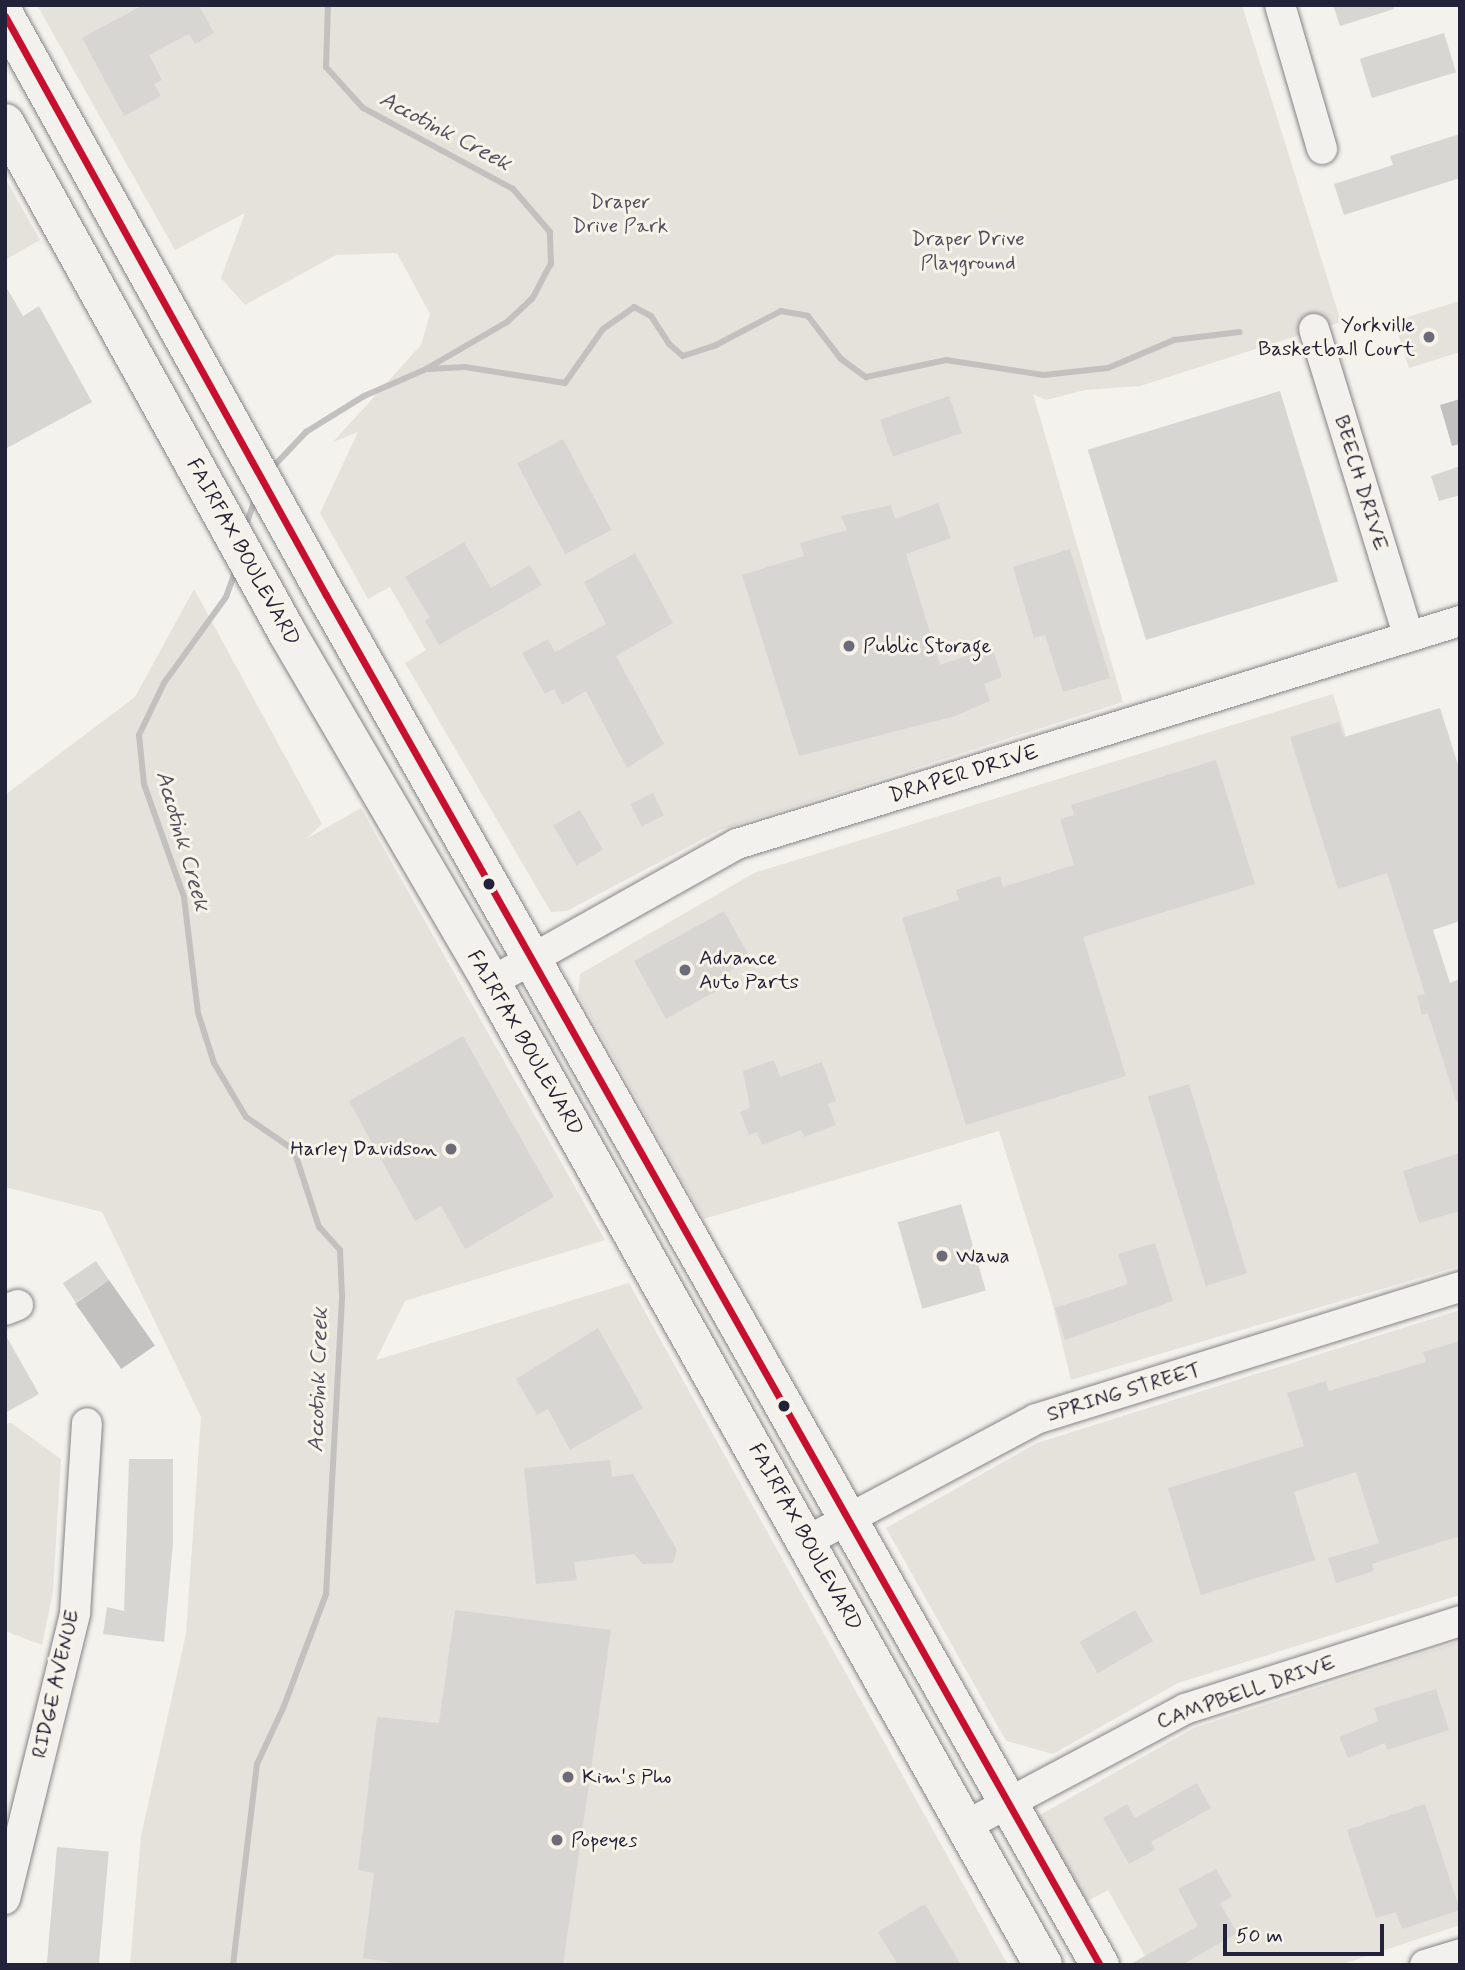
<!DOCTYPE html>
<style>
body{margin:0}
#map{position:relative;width:1465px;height:1970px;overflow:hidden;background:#f4f2ec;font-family:Mynerve,sans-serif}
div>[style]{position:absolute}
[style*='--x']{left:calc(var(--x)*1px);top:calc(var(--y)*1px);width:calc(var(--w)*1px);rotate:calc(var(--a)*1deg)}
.built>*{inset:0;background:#e5e2dc}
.water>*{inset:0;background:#c3c0c0;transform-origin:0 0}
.stream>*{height:6px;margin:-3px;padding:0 3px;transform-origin:3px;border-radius:3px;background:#c3c0c0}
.building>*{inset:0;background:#d7d6d3;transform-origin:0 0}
.roads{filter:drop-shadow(0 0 2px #858486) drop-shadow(0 0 2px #858486)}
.minor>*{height:30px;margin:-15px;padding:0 15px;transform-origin:15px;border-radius:15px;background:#f2f1ed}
.major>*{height:38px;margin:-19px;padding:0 19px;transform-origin:19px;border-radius:19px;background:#f2f1ed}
.bus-1>*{height:7px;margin:-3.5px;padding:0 3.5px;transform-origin:3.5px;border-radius:3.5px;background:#c8102e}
.dots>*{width:19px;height:19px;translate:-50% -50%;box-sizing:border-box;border:4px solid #f7f3e8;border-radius:50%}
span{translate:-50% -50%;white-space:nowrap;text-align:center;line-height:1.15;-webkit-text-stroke:6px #f7f3e8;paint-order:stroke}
.park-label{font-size:21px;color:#504f60}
.poi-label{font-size:21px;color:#22223b}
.right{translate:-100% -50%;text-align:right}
.left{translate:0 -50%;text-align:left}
.street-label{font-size:21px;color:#22223b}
.water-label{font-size:23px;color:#535263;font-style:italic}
.frame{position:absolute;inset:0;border:7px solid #22223b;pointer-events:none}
.scale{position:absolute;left:1223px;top:1924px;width:161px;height:32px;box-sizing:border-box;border:4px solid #22223b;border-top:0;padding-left:9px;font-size:21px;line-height:24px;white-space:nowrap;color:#22223b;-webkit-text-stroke:5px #f7f3e8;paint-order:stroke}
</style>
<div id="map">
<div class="built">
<div style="clip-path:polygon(37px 5px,1242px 5px,1341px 322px,1140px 386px,1085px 390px,1046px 400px,1033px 394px,1123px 702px,720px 830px,567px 911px,551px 912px,405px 663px,426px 650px,390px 587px,368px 599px,320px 513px,358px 432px,333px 442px,421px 345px,430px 314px,397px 253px,336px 255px,245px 305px,221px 278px,245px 213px,175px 250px)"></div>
<div style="clip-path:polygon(5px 178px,40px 240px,5px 260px)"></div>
<div style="clip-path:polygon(1460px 301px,1460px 352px,1409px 368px,1394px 321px)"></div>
<div style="clip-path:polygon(194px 589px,322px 824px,306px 839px,361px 808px,605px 1240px,405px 1301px,376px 1360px,629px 1283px,1008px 1965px,130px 1965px,141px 1836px,186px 1634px,201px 1417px,102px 1212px,5px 1187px,5px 795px,135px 697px)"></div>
<div style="clip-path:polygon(1333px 694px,1426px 995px,1460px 984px,1460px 1266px,1071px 1380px,1050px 1294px,999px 1131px,704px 1219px,578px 994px,580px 974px,754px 873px)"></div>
<div style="clip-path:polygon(1460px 1310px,1460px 1595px,1178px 1683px,1053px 1754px,1006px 1741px,886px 1528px,1037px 1443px)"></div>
<div style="clip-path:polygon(11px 1423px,61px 1459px,53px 1592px,42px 1645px,5px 1631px,5px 1424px)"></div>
<div style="clip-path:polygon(1460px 1641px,1460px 1925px,1340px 1965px,1150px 1965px,1108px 1890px,1086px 1902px,1038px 1816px,1194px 1728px)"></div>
</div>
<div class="water">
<div style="clip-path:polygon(1460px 399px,1460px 444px,1452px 446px,1440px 405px)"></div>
<div style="left:109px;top:1280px;width:80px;height:41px;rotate:55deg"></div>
</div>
<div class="stream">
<div style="--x:429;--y:369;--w:36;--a:-3"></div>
<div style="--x:465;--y:367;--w:101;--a:9.1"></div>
<div style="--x:565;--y:383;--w:66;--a:-54.9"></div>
<div style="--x:603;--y:329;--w:38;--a:-35"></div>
<div style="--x:634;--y:307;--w:19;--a:28"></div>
<div style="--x:651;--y:316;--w:33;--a:57"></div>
<div style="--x:669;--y:344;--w:18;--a:41"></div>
<div style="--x:683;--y:356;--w:35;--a:-18"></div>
<div style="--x:716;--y:345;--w:73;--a:-27.6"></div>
<div style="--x:781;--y:311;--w:27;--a:10"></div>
<div style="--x:808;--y:316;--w:54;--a:52.5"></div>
<div style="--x:841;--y:359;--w:31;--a:36"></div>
<div style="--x:866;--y:377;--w:82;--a:-12"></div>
<div style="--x:946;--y:360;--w:99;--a:8.7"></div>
<div style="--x:1044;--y:375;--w:64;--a:-6.2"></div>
<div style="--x:1108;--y:368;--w:72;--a:-23"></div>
<div style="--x:1174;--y:340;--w:66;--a:-6.9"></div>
<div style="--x:272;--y:468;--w:50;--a:-46.6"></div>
<div style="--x:306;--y:432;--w:68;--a:-31.8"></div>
<div style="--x:364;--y:396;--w:68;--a:-23.5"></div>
<div style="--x:426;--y:369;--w:94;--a:-30.1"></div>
<div style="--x:507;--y:322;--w:34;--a:-43"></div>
<div style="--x:532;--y:299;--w:40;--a:-62"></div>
<div style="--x:551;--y:264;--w:32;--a:-92"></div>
<div style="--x:550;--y:232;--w:57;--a:-130.7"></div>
<div style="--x:513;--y:189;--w:170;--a:-151.6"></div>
<div style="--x:363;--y:108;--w:55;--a:-132.1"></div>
<div style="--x:326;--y:67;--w:62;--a:-88.2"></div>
<div style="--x:245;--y:528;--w:34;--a:-71"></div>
<div style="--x:233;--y:1965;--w:202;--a:-83.2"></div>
<div style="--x:257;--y:1764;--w:64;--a:-65"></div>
<div style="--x:284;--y:1706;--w:120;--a:-69.4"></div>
<div style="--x:326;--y:1594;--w:298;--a:-86.9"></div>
<div style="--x:342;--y:1296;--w:46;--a:-92.5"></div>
<div style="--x:340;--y:1250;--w:31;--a:-132"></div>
<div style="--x:319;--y:1227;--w:81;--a:-108"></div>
<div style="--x:294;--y:1150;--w:58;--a:-145.5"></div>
<div style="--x:246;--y:1117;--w:63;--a:-120.7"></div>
<div style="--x:214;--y:1063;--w:52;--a:-107.7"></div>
<div style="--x:198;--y:1013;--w:117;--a:-96.9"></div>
<div style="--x:184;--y:897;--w:120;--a:-109.5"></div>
<div style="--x:144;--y:784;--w:49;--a:-95.8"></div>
<div style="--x:139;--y:735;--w:58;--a:-64.3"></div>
<div style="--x:164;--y:683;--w:106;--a:-54.2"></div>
<div style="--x:226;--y:597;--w:30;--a:-70"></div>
</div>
<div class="building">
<div style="clip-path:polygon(143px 5px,199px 5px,214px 33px,195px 44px,189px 34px,149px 55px,162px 80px,154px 84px,161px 96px,124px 116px,82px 38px)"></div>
<div style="clip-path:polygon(1333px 5px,1394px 5px,1394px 9px,1340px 26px)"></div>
<div style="left:1444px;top:33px;width:41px;height:88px;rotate:73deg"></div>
<div style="clip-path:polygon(1460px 134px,1460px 178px,1344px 215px,1334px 184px,1393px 165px,1390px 156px)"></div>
<div style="clip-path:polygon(5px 285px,23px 316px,39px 306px,92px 402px,5px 449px)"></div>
<div style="left:1280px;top:391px;width:199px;height:201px;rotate:73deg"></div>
<div style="left:949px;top:396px;width:39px;height:73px;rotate:71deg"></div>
<div style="left:563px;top:439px;width:103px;height:52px;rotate:62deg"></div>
<div style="clip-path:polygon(1460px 466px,1460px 495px,1439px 501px,1431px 476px)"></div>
<div style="clip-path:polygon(938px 503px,951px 538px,906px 554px,940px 665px,992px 647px,1002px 677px,984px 684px,990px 701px,955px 716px,799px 756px,742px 575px,804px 556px,800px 543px,847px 530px,841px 516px,891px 505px,895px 519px)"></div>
<div style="clip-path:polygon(464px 542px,491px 588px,530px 565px,542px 585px,439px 645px,425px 621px,430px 618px,405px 577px)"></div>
<div style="clip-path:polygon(1070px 549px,1110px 678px,1063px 692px,1045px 635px,1034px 638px,1013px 567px)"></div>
<div style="clip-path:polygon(635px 553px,673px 623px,616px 656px,664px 744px,627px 768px,586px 691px,562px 705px,554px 689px,545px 694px,522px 653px,548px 639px,555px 652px,606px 624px,584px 582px)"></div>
<div style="clip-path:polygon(1440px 708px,1460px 771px,1460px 921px,1433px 930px,1450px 983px,1460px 979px,1460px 1100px,1456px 1101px,1428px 1013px,1422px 1015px,1417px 996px,1425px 994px,1387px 873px,1338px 889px,1290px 737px,1339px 722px,1344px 737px)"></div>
<div style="clip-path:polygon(1216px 760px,1255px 884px,1083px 937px,1126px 1076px,966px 1125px,902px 918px,959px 900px,956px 890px,1000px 876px,1003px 887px,1074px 865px,1060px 819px,1074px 815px,1071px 805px)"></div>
<div style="left:653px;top:793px;width:25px;height:25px;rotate:64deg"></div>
<div style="left:580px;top:810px;width:46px;height:31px;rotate:60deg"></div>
<div style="clip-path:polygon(724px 911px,751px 959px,715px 979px,720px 989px,666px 1019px,634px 961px)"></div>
<div style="clip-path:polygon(463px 1036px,554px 1197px,465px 1249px,441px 1206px,415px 1221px,349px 1101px)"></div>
<div style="clip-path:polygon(774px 1060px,780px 1077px,822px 1062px,836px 1101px,828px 1104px,836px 1125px,804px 1137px,801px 1130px,762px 1145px,757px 1132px,749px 1135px,740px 1112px,750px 1108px,743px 1071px)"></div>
<div style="left:1189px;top:1084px;width:198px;height:43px;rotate:73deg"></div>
<div style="clip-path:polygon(1460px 1153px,1460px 1211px,1419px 1223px,1403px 1171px)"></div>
<div style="left:961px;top:1204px;width:90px;height:66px;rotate:74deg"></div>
<div style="clip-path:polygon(1155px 1243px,1173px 1301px,1065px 1340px,1055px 1308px,1128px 1284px,1118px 1254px)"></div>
<div style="left:96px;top:1261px;width:23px;height:40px;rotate:56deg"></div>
<div style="clip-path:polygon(598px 1328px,643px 1408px,570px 1450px,548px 1409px,537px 1415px,516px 1379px)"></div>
<div style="clip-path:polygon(5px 1334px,39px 1394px,5px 1413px)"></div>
<div style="clip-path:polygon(1460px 1341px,1460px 1536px,1372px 1564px,1374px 1571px,1336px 1583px,1328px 1558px,1379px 1543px,1356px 1472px,1294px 1492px,1315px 1560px,1201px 1595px,1168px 1488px,1304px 1446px,1287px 1393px,1326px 1381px,1329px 1391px,1426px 1362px,1423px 1352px)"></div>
<div style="clip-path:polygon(129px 1459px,173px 1459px,173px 1543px,164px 1642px,103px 1634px,107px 1607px,124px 1611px)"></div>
<div style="clip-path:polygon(610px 1460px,612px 1477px,633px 1474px,677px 1550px,673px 1563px,643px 1564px,634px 1554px,574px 1562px,577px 1580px,536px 1584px,524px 1468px)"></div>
<div style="clip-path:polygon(455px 1610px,611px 1630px,563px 1965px,406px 1965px,363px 1958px,374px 1873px,358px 1870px,377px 1717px,439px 1723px)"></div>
<div style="left:1135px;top:1610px;width:36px;height:64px;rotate:60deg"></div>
<div style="clip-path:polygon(1436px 1689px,1449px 1730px,1387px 1750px,1385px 1743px,1348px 1758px,1339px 1737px,1378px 1721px,1374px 1708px)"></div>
<div style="clip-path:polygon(1197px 1783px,1211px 1808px,1151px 1842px,1155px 1850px,1129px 1864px,1103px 1818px,1127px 1804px,1135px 1818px)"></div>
<div style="clip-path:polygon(1425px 1804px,1460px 1910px,1402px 1929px,1396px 1912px,1376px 1918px,1347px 1830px)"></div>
<div style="left:57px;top:1847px;width:52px;height:119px;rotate:5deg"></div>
<div style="clip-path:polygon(1216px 1869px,1232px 1897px,1220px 1903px,1237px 1933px,1182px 1965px,1129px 1965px,1198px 1926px,1178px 1889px)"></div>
<div style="clip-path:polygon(925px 1904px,961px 1965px,898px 1965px,878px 1932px)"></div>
</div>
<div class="roads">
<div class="minor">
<div style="--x:1280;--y:5;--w:150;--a:73.7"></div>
<div style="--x:1314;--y:329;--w:322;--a:72.9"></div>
<div style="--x:491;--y:982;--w:282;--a:-29.3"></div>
<div style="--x:737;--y:844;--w:757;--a:-17.14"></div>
<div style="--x:5;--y:1310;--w:14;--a:-21"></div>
<div style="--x:807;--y:1541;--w:259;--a:-28"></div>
<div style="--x:1036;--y:1419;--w:444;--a:-17.3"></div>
<div style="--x:967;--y:1825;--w:247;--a:-28"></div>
<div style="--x:1185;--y:1709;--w:289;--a:-17.7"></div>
<div style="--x:5;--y:1899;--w:294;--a:-76.2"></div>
<div style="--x:75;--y:1613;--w:190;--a:-86.4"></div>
<div style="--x:1425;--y:1965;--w:37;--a:-17"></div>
</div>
<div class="major">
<div style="--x:5;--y:16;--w:662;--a:61"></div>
<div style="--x:326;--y:595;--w:1574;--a:60.54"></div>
<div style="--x:5;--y:123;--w:584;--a:61.02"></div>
<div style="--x:288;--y:634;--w:403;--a:59.7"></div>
<div style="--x:491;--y:982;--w:1127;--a:60.68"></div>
</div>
</div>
<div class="bus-1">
<div style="--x:5;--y:16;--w:662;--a:61"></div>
<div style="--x:326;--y:595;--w:1574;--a:60.54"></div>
</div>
<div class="dots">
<div style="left:1429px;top:337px;background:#6c6b79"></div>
<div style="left:849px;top:646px;background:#6c6b79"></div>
<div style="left:489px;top:884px;background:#22223b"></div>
<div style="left:685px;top:970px;background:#6c6b79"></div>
<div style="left:451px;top:1149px;background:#6c6b79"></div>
<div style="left:942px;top:1256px;background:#6c6b79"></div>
<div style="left:784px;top:1406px;background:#22223b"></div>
<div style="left:568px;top:1777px;background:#6c6b79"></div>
<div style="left:557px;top:1840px;background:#6c6b79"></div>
</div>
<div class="park-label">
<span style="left:620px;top:214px">Draper<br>Drive Park</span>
<span style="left:968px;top:251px">Draper Drive<br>Playground</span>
</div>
<div class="poi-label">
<span class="right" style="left:1415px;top:337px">Yorkville<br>Basketball Court</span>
<span class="left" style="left:863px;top:646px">Public Storage</span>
<span class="left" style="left:699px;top:970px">Advance<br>Auto Parts</span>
<span class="right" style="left:437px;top:1149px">Harley Davidson</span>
<span class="left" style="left:956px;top:1256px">Wawa</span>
<span class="left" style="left:582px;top:1777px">Kim's Pho</span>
<span class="left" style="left:571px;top:1840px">Popeyes</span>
</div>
<div class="street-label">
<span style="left:1361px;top:483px;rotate:73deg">BEECH DRIVE</span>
<span style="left:243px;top:552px;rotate:61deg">FAIRFAX BOULEVARD</span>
<span style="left:964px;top:774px;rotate:-17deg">DRAPER DRIVE</span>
<span style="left:525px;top:1043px;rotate:60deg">FAIRFAX BOULEVARD</span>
<span style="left:1124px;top:1392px;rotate:-17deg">SPRING STREET</span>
<span style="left:805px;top:1537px;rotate:61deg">FAIRFAX BOULEVARD</span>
<span style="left:56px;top:1684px;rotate:-77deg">RIDGE AVENUE</span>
<span style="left:1246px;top:1692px;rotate:-19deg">CAMPBELL DRIVE</span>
</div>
<div class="water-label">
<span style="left:445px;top:132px;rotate:28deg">Accotink Creek</span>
<span style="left:182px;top:841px;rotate:74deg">Accotink Creek</span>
<span style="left:319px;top:1380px;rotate:-88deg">Accotink Creek</span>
</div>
<div class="frame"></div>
<div class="scale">50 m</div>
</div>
